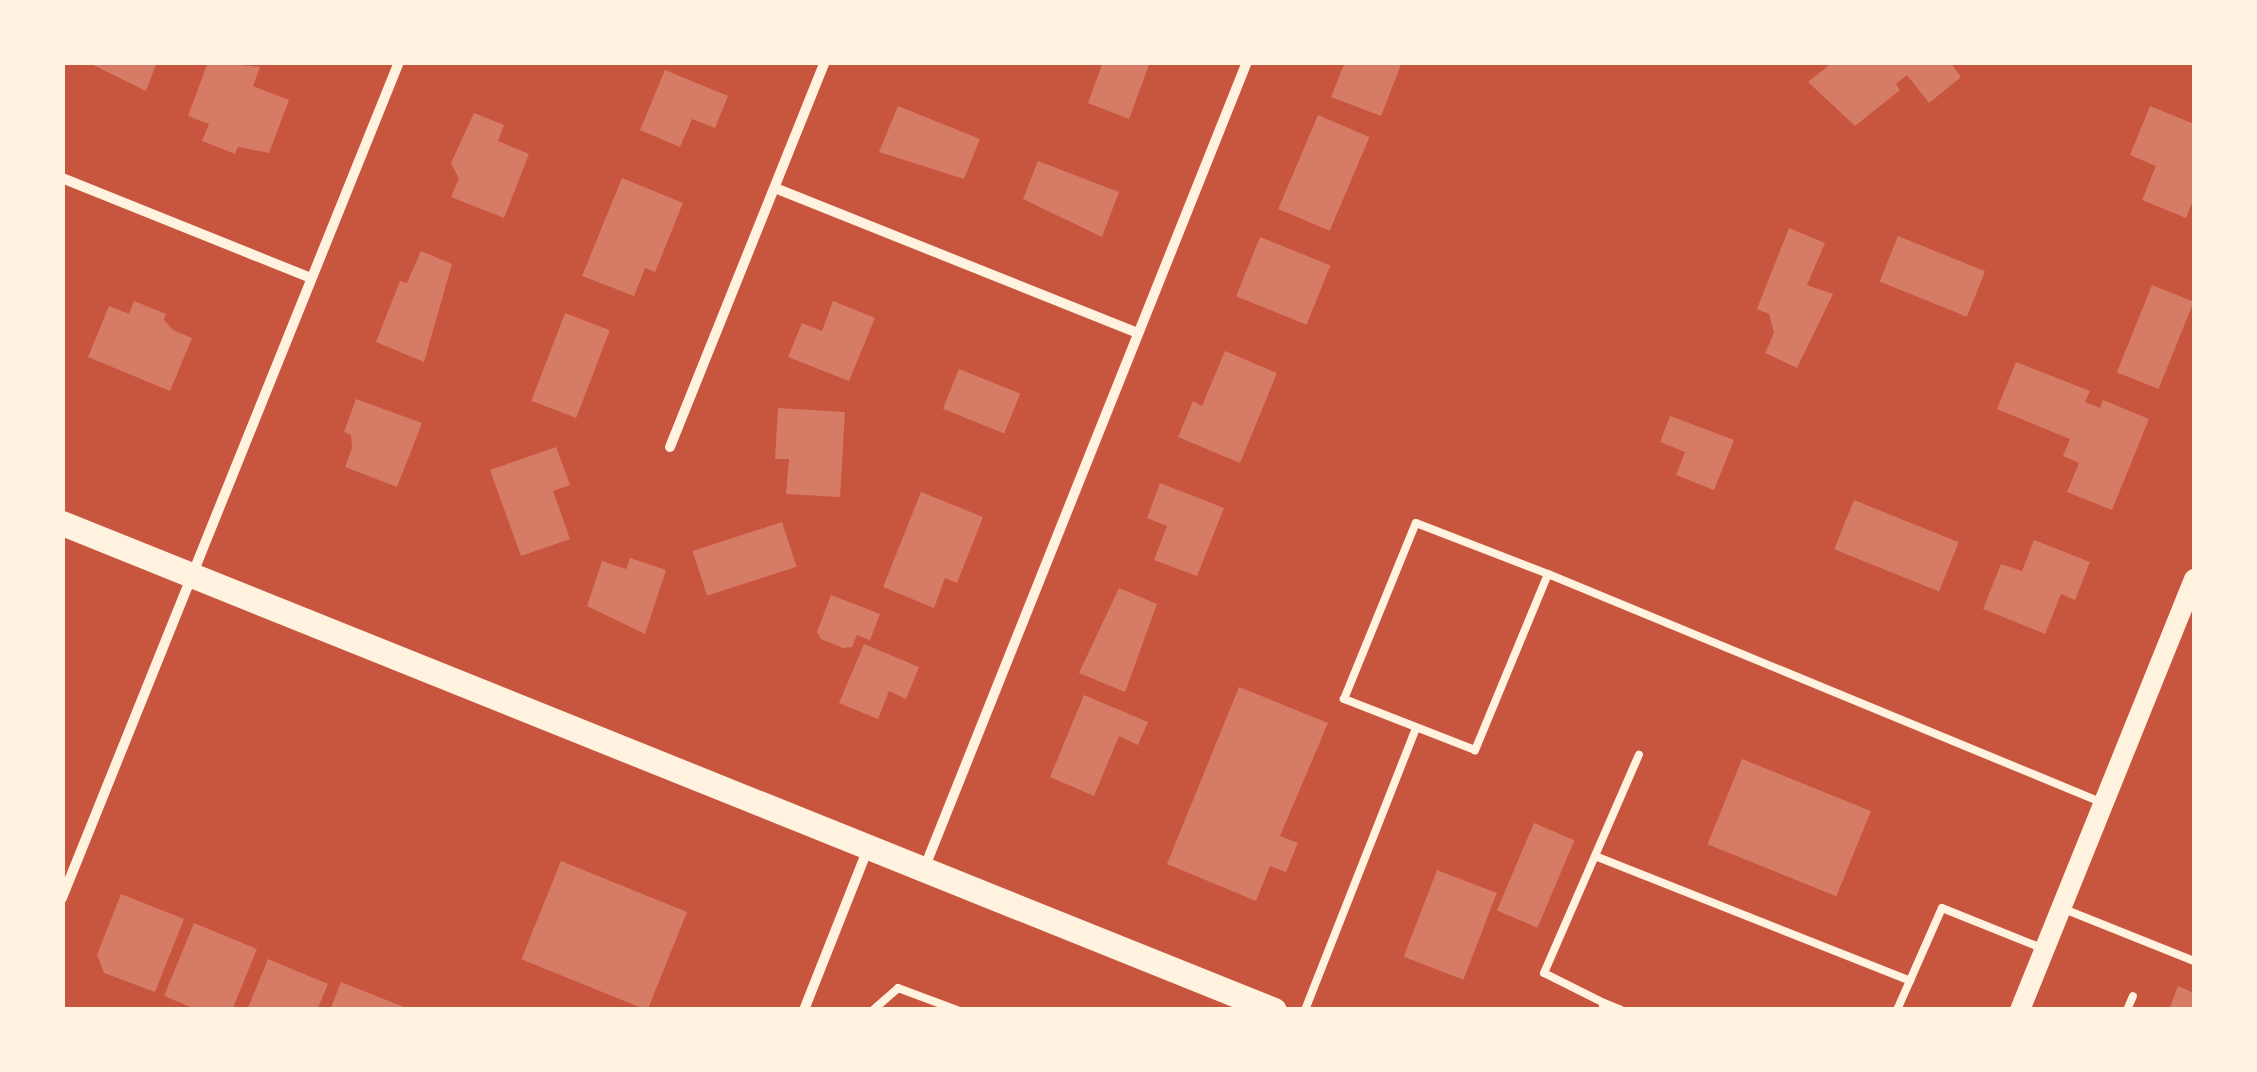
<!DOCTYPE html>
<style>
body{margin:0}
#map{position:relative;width:2257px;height:1072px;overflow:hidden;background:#c8553d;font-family:"DejaVu Sans",sans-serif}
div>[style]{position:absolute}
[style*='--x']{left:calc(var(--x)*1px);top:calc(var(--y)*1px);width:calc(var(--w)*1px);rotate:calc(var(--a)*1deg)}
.building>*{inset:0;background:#d67c66;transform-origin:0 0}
.service>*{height:8px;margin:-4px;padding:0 4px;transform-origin:4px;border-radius:4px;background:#fff3e0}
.minor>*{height:10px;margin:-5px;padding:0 5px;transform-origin:5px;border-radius:5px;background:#fff3e0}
.secondary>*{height:20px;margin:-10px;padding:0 10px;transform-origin:10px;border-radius:10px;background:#fff3e0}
.primary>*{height:25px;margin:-12.5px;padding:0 12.5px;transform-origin:12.5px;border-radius:12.5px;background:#fff3e0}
span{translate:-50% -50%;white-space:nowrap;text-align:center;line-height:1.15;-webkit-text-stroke:10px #fff3e0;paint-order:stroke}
.frame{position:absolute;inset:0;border:65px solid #fff3e0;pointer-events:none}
</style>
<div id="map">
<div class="building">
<div style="clip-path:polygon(87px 62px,157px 62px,146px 91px)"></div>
<div style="clip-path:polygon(208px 62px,260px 67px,253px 86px,289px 100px,269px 153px,238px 147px,235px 154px,202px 141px,209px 124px,188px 116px)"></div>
<div style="clip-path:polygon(1103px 62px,1150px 62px,1129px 119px,1088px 103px)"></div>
<div style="clip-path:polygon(1345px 62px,1402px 62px,1381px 116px,1331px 97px)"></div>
<div style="clip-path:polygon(1833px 62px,1950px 62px,1961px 77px,1929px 103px,1907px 75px,1896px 84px,1900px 90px,1855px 126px,1808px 82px)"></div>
<div style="clip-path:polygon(665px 70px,728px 96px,715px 128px,692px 119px,680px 147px,640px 130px)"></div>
<div style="clip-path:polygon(898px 106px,980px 139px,964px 179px,879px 152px)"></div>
<div style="clip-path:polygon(2150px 106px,2194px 124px,2194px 198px,2186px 218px,2142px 200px,2156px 166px,2130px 155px)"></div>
<div style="clip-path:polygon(474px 113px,504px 125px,498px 141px,529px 154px,504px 218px,451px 197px,459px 179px,451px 163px)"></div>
<div style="left:1318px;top:115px;width:56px;height:102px;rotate:23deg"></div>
<div style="clip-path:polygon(1038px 161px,1119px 192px,1102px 237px,1023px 199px)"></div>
<div style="clip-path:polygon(622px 178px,683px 203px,655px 272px,645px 268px,634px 296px,582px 276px)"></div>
<div style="clip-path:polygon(1789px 228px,1825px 243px,1807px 285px,1833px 294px,1797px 368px,1765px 353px,1774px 333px,1769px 314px,1757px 309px)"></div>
<div style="left:1898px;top:236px;width:94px;height:49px;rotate:22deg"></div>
<div style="left:1260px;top:237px;width:76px;height:64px;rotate:22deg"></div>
<div style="clip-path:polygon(421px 251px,452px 264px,424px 362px,376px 342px,400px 281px,407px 283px)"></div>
<div style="left:2152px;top:285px;width:45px;height:94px;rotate:22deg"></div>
<div style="clip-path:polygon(134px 301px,166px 314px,164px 320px,173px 330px,192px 338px,170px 391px,88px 357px,109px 306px,129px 314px)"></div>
<div style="clip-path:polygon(833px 301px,875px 318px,849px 381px,788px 357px,802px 323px,822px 331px)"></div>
<div style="left:565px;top:313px;width:48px;height:94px;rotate:21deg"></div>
<div style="clip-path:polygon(1225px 351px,1277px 373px,1240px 463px,1178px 437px,1193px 401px,1202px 406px)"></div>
<div style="clip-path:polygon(2016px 362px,2090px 391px,2085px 402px,2100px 408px,2103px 400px,2149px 419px,2112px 510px,2067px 492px,2079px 463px,2063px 456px,2070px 439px,1997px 409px)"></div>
<div style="left:959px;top:369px;width:66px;height:43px;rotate:22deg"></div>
<div style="clip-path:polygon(356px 399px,422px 423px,397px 487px,345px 467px,352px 448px,351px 435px,344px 432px)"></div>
<div style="clip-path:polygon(778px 408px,845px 412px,840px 497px,786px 494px,789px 459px,775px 459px)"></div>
<div style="clip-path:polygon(1670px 416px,1734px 440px,1714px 490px,1676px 475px,1685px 452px,1660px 442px)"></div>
<div style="clip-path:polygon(556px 447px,570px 485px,553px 491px,570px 539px,521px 556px,490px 470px)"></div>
<div style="clip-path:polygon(1160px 483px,1224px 508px,1197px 576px,1154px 560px,1167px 526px,1147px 518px)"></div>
<div style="clip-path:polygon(921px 492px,983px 517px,957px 583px,945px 578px,934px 608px,883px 587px)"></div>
<div style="left:1854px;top:500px;width:113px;height:53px;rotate:22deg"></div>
<div style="left:782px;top:522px;width:47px;height:94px;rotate:72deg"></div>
<div style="clip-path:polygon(2034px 540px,2090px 562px,2075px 600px,2061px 594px,2045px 634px,1983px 609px,2001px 564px,2022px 571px)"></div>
<div style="clip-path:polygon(630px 558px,666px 570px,645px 634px,587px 606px,602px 561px,626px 569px)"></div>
<div style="clip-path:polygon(1119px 588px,1157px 604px,1125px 692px,1079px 673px)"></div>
<div style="clip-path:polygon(831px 595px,880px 614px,870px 640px,857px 635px,852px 647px,843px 648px,821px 639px,817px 632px)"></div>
<div style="clip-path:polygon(864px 644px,919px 667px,906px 699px,889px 691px,878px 719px,839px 703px)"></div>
<div style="clip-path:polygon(1239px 687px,1328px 723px,1280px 836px,1298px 843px,1286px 872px,1270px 866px,1256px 901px,1167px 864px)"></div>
<div style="clip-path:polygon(1084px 695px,1148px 722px,1138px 745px,1119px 736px,1094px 796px,1050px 777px)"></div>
<div style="left:1742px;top:759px;width:139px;height:92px;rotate:22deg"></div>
<div style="left:1534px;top:823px;width:44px;height:95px;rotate:23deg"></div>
<div style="left:561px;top:861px;width:136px;height:106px;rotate:22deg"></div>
<div style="left:1437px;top:870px;width:64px;height:93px;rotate:21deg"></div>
<div style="clip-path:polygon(121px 894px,184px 919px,155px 992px,104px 973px,97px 955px)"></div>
<div style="clip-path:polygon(194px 923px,257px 949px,232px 1010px,198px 1010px,164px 996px)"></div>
<div style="clip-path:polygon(268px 959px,328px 984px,317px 1010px,247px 1010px)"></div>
<div style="clip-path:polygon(341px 982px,409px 1009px,409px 1010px,330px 1010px)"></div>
<div style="clip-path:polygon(2178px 986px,2194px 993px,2194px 1010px,2169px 1010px)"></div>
</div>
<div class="service">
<div style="--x:1416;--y:523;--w:142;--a:21.1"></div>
<div style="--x:1548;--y:574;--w:191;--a:112.5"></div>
<div style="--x:1475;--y:750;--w:141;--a:-158.7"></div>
<div style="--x:1344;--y:699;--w:190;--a:-67.8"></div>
<div style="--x:1548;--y:574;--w:600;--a:22.42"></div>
<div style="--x:1595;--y:856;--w:339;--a:21.6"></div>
<div style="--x:2064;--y:909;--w:140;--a:21.8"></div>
<div style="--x:1604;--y:1003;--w:67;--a:-153.4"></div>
<div style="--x:1544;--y:973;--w:238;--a:-66.5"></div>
<div style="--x:873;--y:1010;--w:33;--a:-41"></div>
<div style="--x:898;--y:988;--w:63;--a:20.4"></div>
<div style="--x:1305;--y:1010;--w:303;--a:-68.5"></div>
<div style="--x:1602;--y:1010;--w:7;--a:-74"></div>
<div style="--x:1604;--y:1003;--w:18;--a:22"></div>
<div style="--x:1897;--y:1010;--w:111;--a:-66.2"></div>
<div style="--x:1942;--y:908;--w:110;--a:21.9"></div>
<div style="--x:2127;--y:1010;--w:15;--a:-67"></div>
</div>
<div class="minor">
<div style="--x:62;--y:178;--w:268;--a:21.9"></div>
<div style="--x:775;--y:188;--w:391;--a:21.8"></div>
<div style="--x:670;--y:447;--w:415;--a:-68.1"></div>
<div style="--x:924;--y:869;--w:869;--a:-68.19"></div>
<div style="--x:62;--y:898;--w:901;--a:-68.05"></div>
<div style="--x:804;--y:1010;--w:174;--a:-68.4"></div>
</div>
<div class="secondary">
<div style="--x:2020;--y:1010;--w:465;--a:-68"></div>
</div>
<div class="primary">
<div style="--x:62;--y:523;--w:1306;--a:21.89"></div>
</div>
<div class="frame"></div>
</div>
